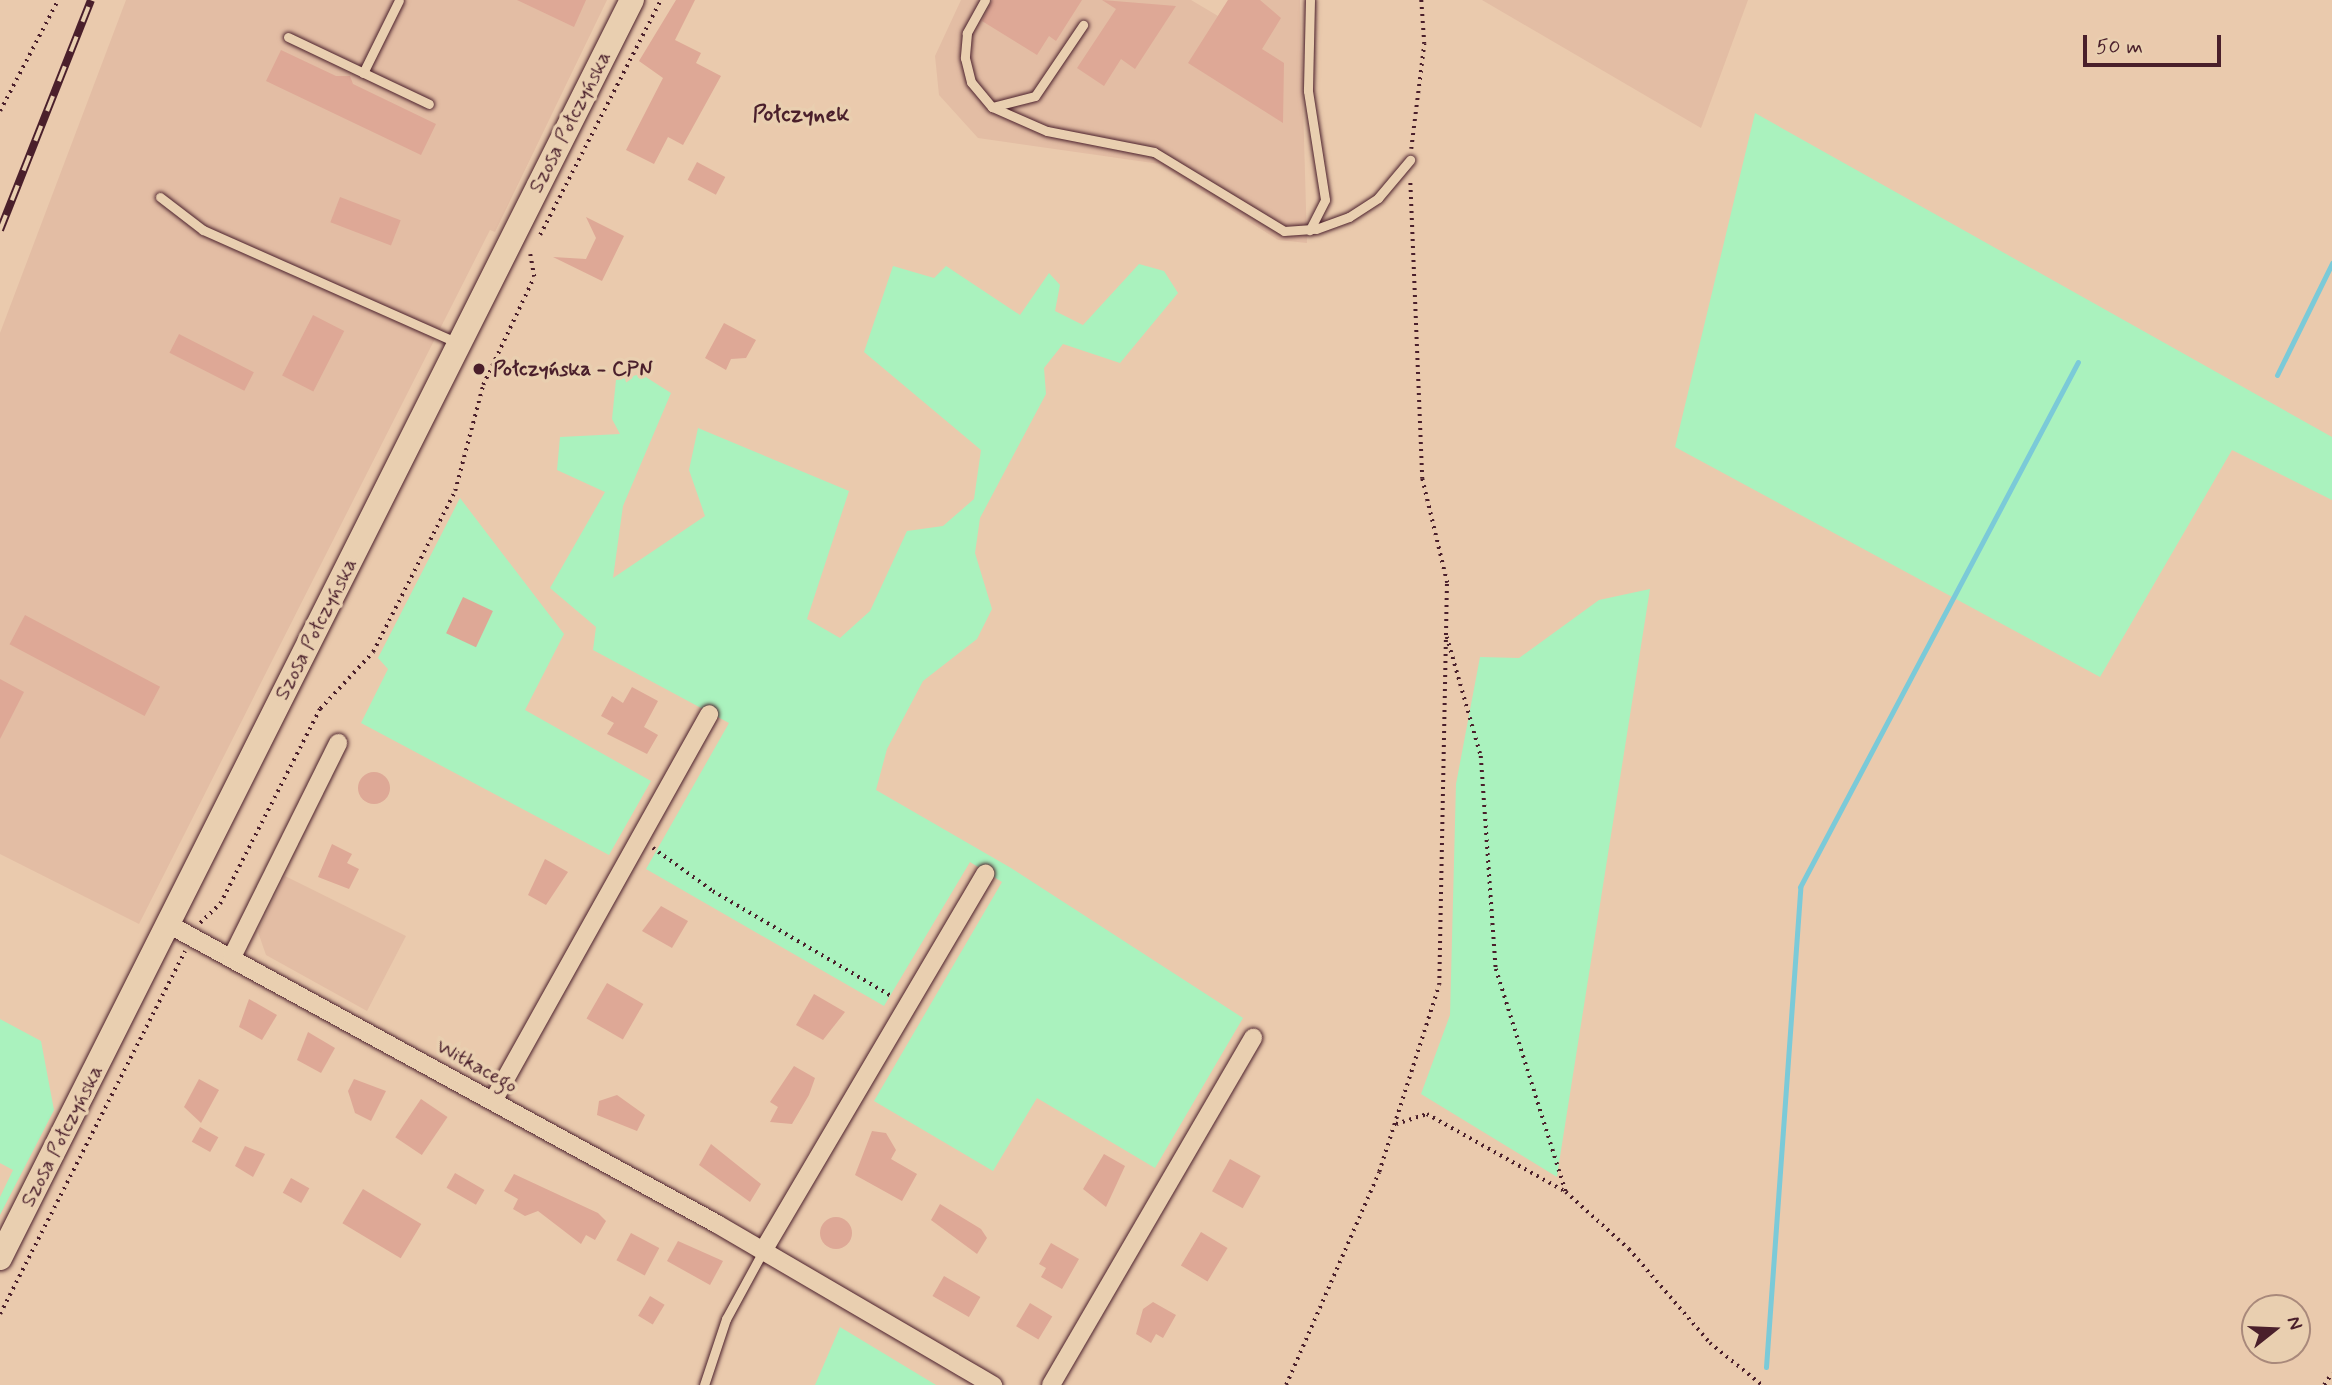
<!DOCTYPE html>
<meta charset="utf-8">
<style>
body{margin:0}
#map{position:relative;width:2332px;height:1385px;overflow:hidden;background:#eacaad;font-family:Mynerve,sans-serif}
div>[style]{position:absolute}
[style*='--x']{left:calc(var(--x)*1px);top:calc(var(--y)*1px);width:calc(var(--w)*1px);rotate:calc(var(--a)*1deg)}
.built>*{inset:0;background:#e3bda4}
.green>*{inset:0;background:#aaf2be}
.stream>*{height:5px;margin:-2.5px;padding:0 2.5px;transform-origin:2.5px;border-radius:2.5px;background:#7bcad8}
.building>*{inset:0;background:#dea896;transform-origin:0 0}
.round{border-radius:50%}
.path>*{height:3.5px;margin-top:-1.75px;transform-origin:0;background:repeating-linear-gradient(90deg,#4a1f2b 0 2px,transparent 0 7px)}
.roads{filter:drop-shadow(0 0 2px #4a1f2b) drop-shadow(0 0 2px #4a1f2b)}
.service>*{height:9px;margin:-4.5px;padding:0 4.5px;transform-origin:4.5px;border-radius:4.5px;background:#e9cfb0}
.minor>*{height:18px;margin:-9px;padding:0 9px;transform-origin:9px;border-radius:9px;background:#e9cfb0}
.secondary>*{height:24px;margin:-12px;padding:0 12px;transform-origin:12px;border-radius:12px;background:#e9cfb0}
.rail>*{height:8px;margin-top:-4px;transform-origin:0;background:repeating-linear-gradient(90deg,#e9cfb0 0 16px,#4a1f2b 0 32px);box-sizing:border-box;border-block:2px solid #4a1f2b}
.dots>*{width:19px;height:19px;translate:-50% -50%;box-sizing:border-box;border:4px solid #e9cfb0;border-radius:50%}
span{translate:-50% -50%;white-space:nowrap;text-align:center;line-height:1.15;-webkit-text-stroke:7px #e9cfb0;paint-order:stroke}
.street-label{font-size:21px;color:#4a1f2b}
.poi-label{font-size:21px;color:#4a1f2b;font-weight:700}
.left{translate:0 -50%;text-align:left}
.neighbourhood-label{font-size:23px;color:#4a1f2b;font-weight:700}
.north{position:absolute;left:2241px;top:1294px;width:70px;height:70px;box-sizing:border-box;background:#e9cfb0;border:2px solid #a9897b;border-radius:50%;rotate:72deg;font-size:19px;font-weight:700;line-height:28px;text-align:center;color:#4a1f2b}
.north::after{content:'';display:block;margin:auto;width:24px;height:32px;background:#4a1f2b;clip-path:polygon(50% 0,100% 100%,50% 72%,0 100%)}
.scale{position:absolute;left:2083px;top:35px;width:138px;height:32px;box-sizing:border-box;border:4px solid #4a1f2b;border-top:0;padding-left:9px;font-size:21px;line-height:24px;white-space:nowrap;color:#4a1f2b;-webkit-text-stroke:5px #e9cfb0;paint-order:stroke}
</style>
<div id="map">
<div class="built">
<div style="clip-path:polygon(126px 0,607px 0,495px 232px,490px 230px,139px 924px,0 854px,0 333px)"></div>
<div style="clip-path:polygon(961px 0,1191px 0,1218px 16px,1228px 0,1300px 0,1307px 243px,1278px 240px,1160px 164px,978px 138px,939px 95px,935px 56px)"></div>
<div style="clip-path:polygon(1482px 0,1748px 0,1701px 128px)"></div>
<div style="clip-path:polygon(285px 876px,406px 936px,367px 1011px,266px 955px,258px 932px)"></div>
</div>
<div class="green">
<div style="clip-path:polygon(1755px 113px,2332px 437px,2332px 500px,2232px 450px,2100px 677px,1675px 447px)"></div>
<div style="clip-path:polygon(1139px 264px,1164px 271px,1178px 293px,1120px 363px,1063px 344px,1044px 368px,1046px 394px,980px 518px,975px 553px,992px 609px,977px 639px,923px 681px,887px 749px,876px 790px,1011px 868px,1243px 1018px,1155px 1168px,1037px 1098px,993px 1171px,874px 1101px,1002px 882px,970px 862px,884px 1006px,646px 869px,729px 723px,593px 650px,596px 627px,550px 588px,605px 492px,557px 470px,560px 437px,620px 434px,612px 419px,616px 380px,641px 374px,671px 393px,623px 506px,613px 578px,705px 516px,689px 470px,698px 428px,849px 491px,807px 619px,840px 638px,870px 611px,907px 531px,943px 526px,974px 499px,981px 450px,864px 352px,893px 266px,934px 278px,946px 266px,1020px 315px,1049px 273px,1060px 285px,1055px 311px,1083px 325px)"></div>
<div style="clip-path:polygon(460px 498px,564px 634px,525px 710px,651px 781px,609px 855px,361px 723px,388px 669px,378px 658px)"></div>
<div style="clip-path:polygon(1650px 589px,1559px 1163px,1557px 1177px,1421px 1094px,1450px 1015px,1456px 784px,1480px 657px,1519px 658px,1599px 600px)"></div>
<div style="clip-path:polygon(0 1019px,41px 1041px,54px 1110px,0 1215px,0 1197px,13px 1170px,0 1163px)"></div>
<div style="clip-path:polygon(840px 1327px,936px 1385px,815px 1385px)"></div>
</div>
<div class="stream">
<div style="--x:2277;--y:375;--w:125;--a:-63.8"></div>
<div style="--x:1766;--y:1367;--w:481;--a:-85.9"></div>
<div style="--x:1800;--y:887;--w:594;--a:-62.1"></div>
</div>
<div class="building">
<div style="clip-path:polygon(517px 0,586px 0,574px 27px)"></div>
<div style="clip-path:polygon(676px 0,695px 0,675px 40px,701px 53px,696px 63px,721px 76px,683px 145px,668px 137px,654px 164px,626px 150px,663px 78px,639px 61px)"></div>
<div style="clip-path:polygon(992px 0,1082px 0,1056px 41px,1049px 36px,1037px 55px,982px 21px)"></div>
<div style="clip-path:polygon(1102px 0,1176px 6px,1135px 69px,1121px 59px,1104px 86px,1077px 68px,1116px 9px)"></div>
<div style="clip-path:polygon(1228px 0,1260px 0,1281px 18px,1262px 49px,1284px 63px,1283px 123px,1188px 63px)"></div>
<div style="clip-path:polygon(281px 50px,336px 76px,350px 76px,353px 84px,436px 124px,421px 155px,266px 81px)"></div>
<div style="left:697px;top:162px;width:32px;height:20px;rotate:28deg"></div>
<div style="left:340px;top:197px;width:65px;height:27px;rotate:21deg"></div>
<div style="clip-path:polygon(586px 217px,624px 236px,602px 281px,553px 257px,586px 259px,596px 238px)"></div>
<div style="left:313px;top:315px;width:35px;height:68px;rotate:27deg"></div>
<div style="clip-path:polygon(724px 323px,756px 340px,746px 358px,731px 359px,726px 370px,705px 358px)"></div>
<div style="left:179px;top:334px;width:84px;height:21px;rotate:27deg"></div>
<div style="left:463px;top:597px;width:33px;height:40px;rotate:25deg"></div>
<div style="left:25px;top:615px;width:153px;height:33px;rotate:28deg"></div>
<div style="clip-path:polygon(0 679px,24px 692px,0 739px)"></div>
<div style="clip-path:polygon(632px 687px,658px 701px,644px 727px,658px 735px,647px 754px,607px 734px,614px 723px,601px 716px,612px 696px,623px 703px)"></div>
<div class="round" style="left:358px;top:772px;width:32px;height:32px"></div>
<div style="clip-path:polygon(332px 844px,352px 854px,347px 863px,359px 869px,349px 889px,318px 877px)"></div>
<div style="clip-path:polygon(545px 859px,568px 872px,546px 905px,528px 895px)"></div>
<div style="clip-path:polygon(661px 906px,688px 921px,672px 948px,642px 931px)"></div>
<div style="left:607px;top:983px;width:42px;height:41px;rotate:30deg"></div>
<div style="clip-path:polygon(814px 994px,845px 1012px,823px 1040px,796px 1025px)"></div>
<div style="clip-path:polygon(249px 999px,277px 1015px,262px 1040px,239px 1027px)"></div>
<div style="clip-path:polygon(308px 1032px,335px 1048px,321px 1073px,297px 1060px)"></div>
<div style="clip-path:polygon(794px 1066px,815px 1078px,809px 1095px,792px 1124px,770px 1122px,778px 1107px,770px 1102px)"></div>
<div style="clip-path:polygon(199px 1079px,219px 1090px,201px 1123px,184px 1107px)"></div>
<div style="clip-path:polygon(354px 1079px,386px 1091px,371px 1121px,355px 1113px,348px 1091px)"></div>
<div style="clip-path:polygon(617px 1095px,645px 1115px,637px 1131px,597px 1115px,599px 1101px)"></div>
<div style="left:421px;top:1099px;width:32px;height:46px;rotate:34deg"></div>
<div style="left:200px;top:1127px;width:21px;height:17px;rotate:29deg"></div>
<div style="clip-path:polygon(872px 1131px,886px 1133px,896px 1150px,891px 1159px,917px 1174px,902px 1201px,855px 1175px)"></div>
<div style="clip-path:polygon(711px 1144px,761px 1184px,750px 1202px,699px 1165px)"></div>
<div style="clip-path:polygon(245px 1146px,265px 1154px,253px 1177px,235px 1166px)"></div>
<div style="clip-path:polygon(1104px 1154px,1125px 1166px,1106px 1207px,1083px 1189px)"></div>
<div style="left:1230px;top:1159px;width:35px;height:37px;rotate:29deg"></div>
<div style="left:455px;top:1173px;width:34px;height:17px;rotate:30deg"></div>
<div style="clip-path:polygon(514px 1174px,598px 1213px,606px 1221px,595px 1240px,586px 1235px,581px 1244px,538px 1211px,525px 1216px,513px 1209px,518px 1199px,504px 1191px)"></div>
<div style="left:291px;top:1178px;width:21px;height:17px;rotate:29deg"></div>
<div style="left:363px;top:1189px;width:68px;height:40px;rotate:31deg"></div>
<div style="clip-path:polygon(940px 1204px,981px 1229px,987px 1238px,977px 1254px,931px 1220px)"></div>
<div class="round" style="left:820px;top:1217px;width:32px;height:32px"></div>
<div style="left:1201px;top:1232px;width:31px;height:39px;rotate:31deg"></div>
<div style="left:631px;top:1233px;width:32px;height:31px;rotate:28deg"></div>
<div style="clip-path:polygon(678px 1241px,723px 1261px,710px 1285px,667px 1261px)"></div>
<div style="clip-path:polygon(1051px 1243px,1079px 1259px,1062px 1289px,1041px 1277px,1046px 1268px,1039px 1264px)"></div>
<div style="left:944px;top:1276px;width:42px;height:23px;rotate:30deg"></div>
<div style="left:650px;top:1296px;width:17px;height:23px;rotate:31deg"></div>
<div style="clip-path:polygon(1153px 1302px,1176px 1315px,1163px 1338px,1156px 1334px,1151px 1343px,1136px 1334px,1143px 1309px)"></div>
<div style="left:1030px;top:1303px;width:26px;height:27px;rotate:31deg"></div>
</div>
<div class="path">
<div style="--x:0;--y:111;--w:125;--a:-62.4"></div>
<div style="--x:1411;--y:149;--w:106;--a:-82.9"></div>
<div style="--x:1424;--y:44;--w:44;--a:-93.9"></div>
<div style="--x:540;--y:235;--w:264;--a:-62.8"></div>
<div style="--x:1447;--y:637;--w:124;--a:74.1"></div>
<div style="--x:1481;--y:756;--w:214;--a:86"></div>
<div style="--x:1496;--y:969;--w:234;--a:72.6"></div>
<div style="--x:653;--y:848;--w:74;--a:35.6"></div>
<div style="--x:713;--y:891;--w:209;--a:30.5"></div>
<div style="--x:200;--y:923;--w:28;--a:-44"></div>
<div style="--x:220;--y:904;--w:219;--a:-62.9"></div>
<div style="--x:320;--y:709;--w:78;--a:-47.1"></div>
<div style="--x:373;--y:652;--w:181;--a:-63"></div>
<div style="--x:455;--y:491;--w:110;--a:-75.2"></div>
<div style="--x:483;--y:385;--w:119;--a:-64.7"></div>
<div style="--x:534;--y:277;--w:23;--a:-100"></div>
<div style="--x:1396;--y:1124;--w:33;--a:-18"></div>
<div style="--x:1427;--y:1114;--w:159;--a:29.3"></div>
<div style="--x:1566;--y:1192;--w:85;--a:42.1"></div>
<div style="--x:1629;--y:1249;--w:124;--a:49.2"></div>
<div style="--x:1710;--y:1343;--w:67;--a:38.9"></div>
<div style="--x:0;--y:1314;--w:407;--a:-63"></div>
<div style="--x:1286;--y:1385;--w:232;--a:-66.4"></div>
<div style="--x:1379;--y:1172;--w:196;--a:-72.2"></div>
<div style="--x:1439;--y:985;--w:402;--a:-88.9"></div>
<div style="--x:1447;--y:583;--w:107;--a:-103.5"></div>
<div style="--x:1422;--y:479;--w:298;--a:-92.3"></div>
<div style="--x:2324;--y:1385;--w:14;--a:-56"></div>
</div>
<div class="roads">
<div class="service">
<div style="--x:985;--y:0;--w:38;--a:119"></div>
<div style="--x:967;--y:33;--w:25;--a:95"></div>
<div style="--x:965;--y:58;--w:25;--a:76"></div>
<div style="--x:971;--y:82;--w:33;--a:50"></div>
<div style="--x:992;--y:107;--w:60;--a:23.6"></div>
<div style="--x:1047;--y:131;--w:109;--a:11.1"></div>
<div style="--x:1154;--y:152;--w:152;--a:31.3"></div>
<div style="--x:1284;--y:231;--w:32;--a:-4"></div>
<div style="--x:1316;--y:229;--w:35;--a:-20"></div>
<div style="--x:1349;--y:217;--w:35;--a:-33"></div>
<div style="--x:1378;--y:198;--w:50;--a:-49.9"></div>
<div style="--x:1310;--y:0;--w:91;--a:91.3"></div>
<div style="--x:1308;--y:91;--w:110;--a:81.1"></div>
<div style="--x:1325;--y:200;--w:34;--a:117"></div>
<div style="--x:288;--y:37;--w:156;--a:25.4"></div>
<div style="--x:363;--y:73;--w:81;--a:-63.7"></div>
<div style="--x:992;--y:107;--w:44;--a:-14.3"></div>
<div style="--x:1035;--y:96;--w:86;--a:-55.9"></div>
<div style="--x:160;--y:197;--w:54;--a:37.5"></div>
<div style="--x:203;--y:230;--w:279;--a:23.9"></div>
<div style="--x:704;--y:1385;--w:70;--a:-71.6"></div>
<div style="--x:726;--y:1319;--w:77;--a:-61.4"></div>
</div>
<div class="minor">
<div style="--x:168;--y:924;--w:626;--a:28.65"></div>
<div style="--x:717;--y:1224;--w:320;--a:30.3"></div>
<div style="--x:232;--y:957;--w:239;--a:-63.6"></div>
<div style="--x:493;--y:1101;--w:443;--a:-60.8"></div>
<div style="--x:763;--y:1251;--w:438;--a:-59.5"></div>
<div style="--x:1051;--y:1385;--w:402;--a:-59.8"></div>
</div>
<div class="secondary">
<div style="--x:0;--y:1258;--w:1408;--a:-63.33"></div>
</div>
</div>
<div class="rail">
<div style="--x:0;--y:230;--w:247;--a:-68.4"></div>
</div>
<div class="dots">
<div style="left:479px;top:369px;background:#4a1f2b"></div>
</div>
<div class="street-label">
<span style="left:570px;top:122px;rotate:-63deg">Szosa Połczyńska</span>
<span style="left:316px;top:629px;rotate:-63deg">Szosa Połczyńska</span>
<span style="left:477px;top:1066px;rotate:29deg">Witkacego</span>
<span style="left:62px;top:1136px;rotate:-63deg">Szosa Połczyńska</span>
</div>
<div class="poi-label">
<span class="left" style="left:493px;top:369px">Połczyńska - CPN</span>
</div>
<div class="neighbourhood-label">
<span style="left:801px;top:115px">Połczynek</span>
</div>
<div class="north">N</div>
<div class="scale">50 m</div>
</div>
